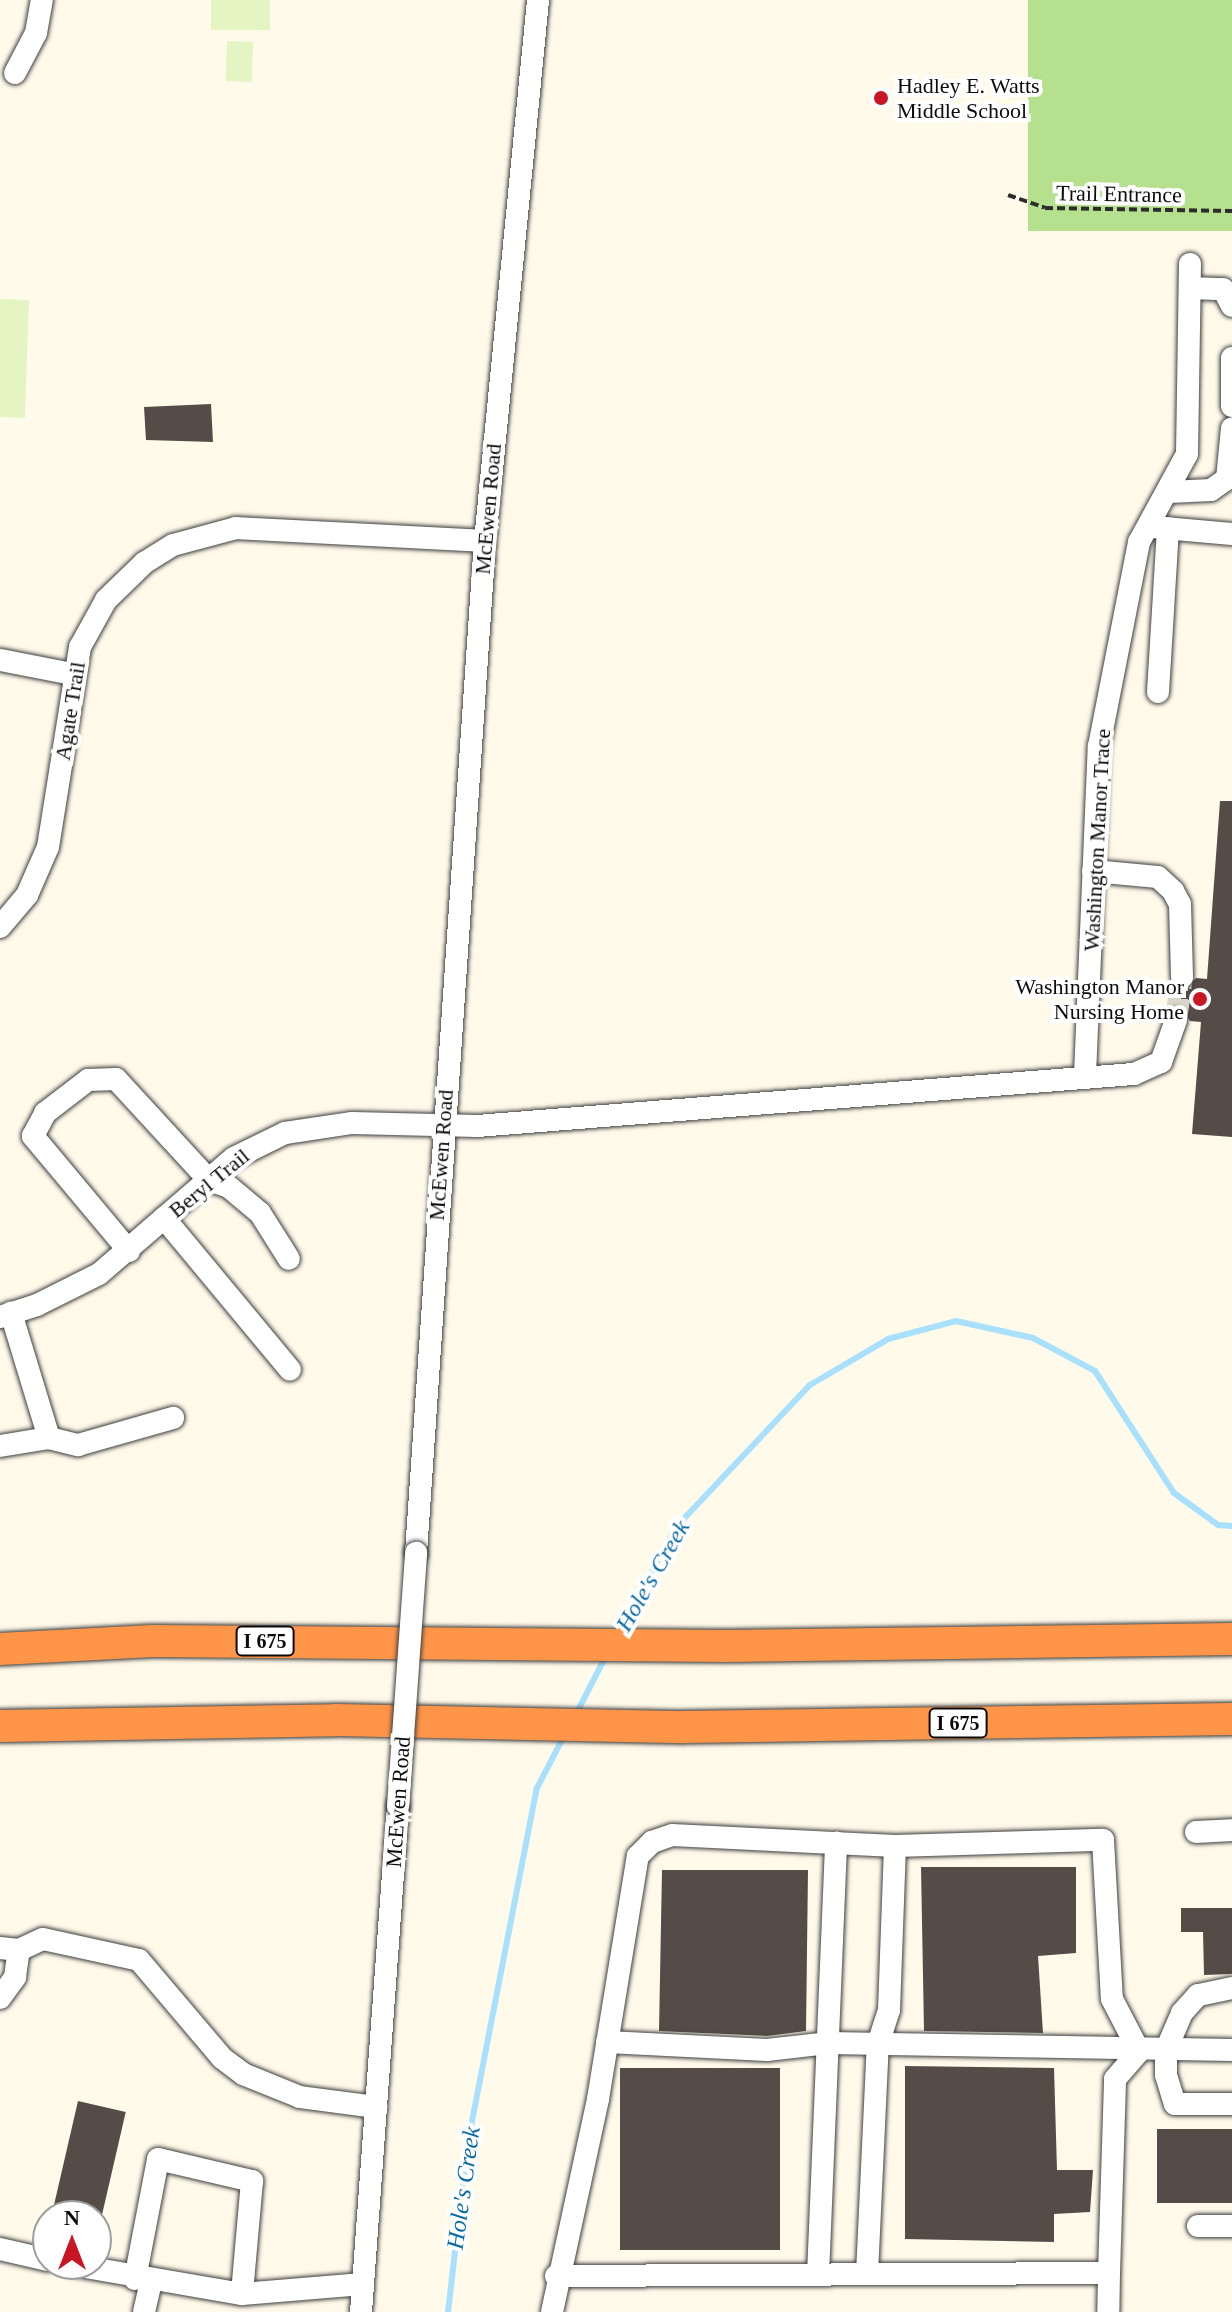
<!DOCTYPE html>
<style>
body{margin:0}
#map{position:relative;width:1232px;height:2312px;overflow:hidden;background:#fffaea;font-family:"Times New Roman",serif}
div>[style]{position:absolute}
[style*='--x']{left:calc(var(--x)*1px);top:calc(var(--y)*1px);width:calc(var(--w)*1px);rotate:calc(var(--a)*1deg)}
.forest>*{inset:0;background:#b5e08d;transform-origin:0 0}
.pitch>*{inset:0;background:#e4f4c2;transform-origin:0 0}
.stream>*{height:6px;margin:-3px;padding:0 3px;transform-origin:3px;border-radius:3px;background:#a8e0fd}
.building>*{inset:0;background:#554c47;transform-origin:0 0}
.minor-tunnel>*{height:22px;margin-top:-11px;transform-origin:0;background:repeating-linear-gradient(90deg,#dad6c9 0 22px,transparent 0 33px)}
.path>*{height:4px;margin-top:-2px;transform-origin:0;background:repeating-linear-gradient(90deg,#2d2d2d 0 8px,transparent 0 12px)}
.roads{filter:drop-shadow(0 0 2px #3e3e3e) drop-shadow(0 0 2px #3e3e3e)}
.minor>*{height:22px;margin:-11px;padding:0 11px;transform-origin:11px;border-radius:11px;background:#fff}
.highway>*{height:32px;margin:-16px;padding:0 16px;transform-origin:16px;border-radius:16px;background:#ff9548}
.bridges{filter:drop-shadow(0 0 2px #3e3e3e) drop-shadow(0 0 2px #3e3e3e)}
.minor-bridge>*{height:22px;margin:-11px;padding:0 11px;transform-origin:11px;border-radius:11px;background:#fff}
.dots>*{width:22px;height:22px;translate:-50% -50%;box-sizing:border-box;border:4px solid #fff;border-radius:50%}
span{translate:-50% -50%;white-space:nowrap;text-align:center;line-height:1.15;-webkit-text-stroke:8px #fff;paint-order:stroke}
.shield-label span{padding:2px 6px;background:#fff;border:2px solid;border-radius:6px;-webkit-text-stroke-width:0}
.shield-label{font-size:20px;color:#0b0b0b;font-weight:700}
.poi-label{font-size:22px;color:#0b0b0b}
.left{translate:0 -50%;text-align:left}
.right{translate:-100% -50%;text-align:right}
.street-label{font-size:22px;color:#0b0b0b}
.water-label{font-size:24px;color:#0969a9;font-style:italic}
.north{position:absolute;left:32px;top:2200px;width:80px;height:80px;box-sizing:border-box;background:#fff;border:2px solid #9d9d9d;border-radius:50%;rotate:0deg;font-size:22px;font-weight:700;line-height:32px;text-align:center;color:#0b0b0b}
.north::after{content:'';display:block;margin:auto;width:28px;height:36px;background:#c91625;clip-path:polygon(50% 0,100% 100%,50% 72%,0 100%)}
</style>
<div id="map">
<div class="forest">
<div style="left:1028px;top:0;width:204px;height:231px"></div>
</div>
<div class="pitch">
<div style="left:211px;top:0;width:59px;height:30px"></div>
<div style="left:227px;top:41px;width:26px;height:40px;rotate:2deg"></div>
<div style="left:0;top:299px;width:29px;height:118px;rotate:2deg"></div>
</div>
<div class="stream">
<div style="--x:617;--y:1636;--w:124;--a:-61.6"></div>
<div style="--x:676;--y:1527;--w:195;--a:-46.7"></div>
<div style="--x:810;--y:1385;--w:91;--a:-30.5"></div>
<div style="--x:888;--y:1339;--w:70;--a:-14.8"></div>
<div style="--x:956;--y:1321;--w:79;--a:12.4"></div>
<div style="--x:1033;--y:1338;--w:70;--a:28"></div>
<div style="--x:1095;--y:1371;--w:145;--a:57.1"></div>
<div style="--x:1174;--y:1493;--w:54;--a:36"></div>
<div style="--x:1218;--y:1525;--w:14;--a:4"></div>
<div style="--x:576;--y:1714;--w:65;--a:-62.7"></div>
<div style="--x:448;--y:2312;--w:166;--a:-83.4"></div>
<div style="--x:467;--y:2147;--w:366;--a:-79"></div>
<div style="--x:537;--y:1788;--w:61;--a:-62.6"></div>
</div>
<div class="building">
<div style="clip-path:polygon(211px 404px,213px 442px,146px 440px,144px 407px)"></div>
<div style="clip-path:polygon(1220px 801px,1232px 801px,1232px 1137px,1192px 1134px,1201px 1022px,1190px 1021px,1181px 1007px,1168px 1009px,1170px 983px,1183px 991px,1196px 978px,1207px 979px)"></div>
<div style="clip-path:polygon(921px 1867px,1076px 1867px,1076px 1953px,1038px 1956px,1043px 2033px,924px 2031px)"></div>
<div style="clip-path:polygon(662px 1870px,808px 1870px,806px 2031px,767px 2036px,659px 2031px)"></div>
<div style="clip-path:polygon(1181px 1908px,1232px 1908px,1232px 1974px,1204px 1975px,1203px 1932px,1181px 1932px)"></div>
<div style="clip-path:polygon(905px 2066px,1054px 2068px,1057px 2170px,1093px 2170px,1090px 2212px,1054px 2214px,1054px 2242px,905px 2239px)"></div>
<div style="left:620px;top:2068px;width:160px;height:182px"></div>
<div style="left:78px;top:2101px;width:49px;height:118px;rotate:13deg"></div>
<div style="left:1157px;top:2129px;width:75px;height:74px"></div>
</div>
<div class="minor-tunnel">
<div style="--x:1176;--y:1020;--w:43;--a:-82.1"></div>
</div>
<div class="path">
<div style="--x:1008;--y:195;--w:39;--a:19"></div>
<div style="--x:1045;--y:208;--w:187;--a:0.9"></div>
</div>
<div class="roads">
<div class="minor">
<div style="--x:15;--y:73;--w:45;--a:-62.3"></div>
<div style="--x:36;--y:33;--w:34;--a:-80"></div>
<div style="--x:1190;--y:288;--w:33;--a:2"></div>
<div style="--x:1223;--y:289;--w:19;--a:62"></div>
<div style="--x:1232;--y:406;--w:48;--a:-90"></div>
<div style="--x:1169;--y:492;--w:42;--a:-2.7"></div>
<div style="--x:1211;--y:490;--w:19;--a:-35"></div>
<div style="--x:1227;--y:479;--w:51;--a:-84.4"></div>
<div style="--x:1153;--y:527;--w:79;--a:5.1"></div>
<div style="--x:0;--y:660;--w:73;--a:11"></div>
<div style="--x:1158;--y:692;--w:164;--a:-86.5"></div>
<div style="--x:1093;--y:871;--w:65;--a:5.3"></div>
<div style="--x:1158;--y:877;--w:21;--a:43"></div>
<div style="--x:1173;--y:891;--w:15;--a:62"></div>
<div style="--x:1180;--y:904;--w:73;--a:88.4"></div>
<div style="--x:0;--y:927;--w:42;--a:-49.8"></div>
<div style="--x:27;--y:895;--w:52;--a:-66.4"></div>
<div style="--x:48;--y:847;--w:203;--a:-80.9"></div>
<div style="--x:80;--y:647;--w:54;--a:-61"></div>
<div style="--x:106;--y:600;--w:53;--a:-44.2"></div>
<div style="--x:144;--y:563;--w:34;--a:-32"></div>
<div style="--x:173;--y:545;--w:65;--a:-15.1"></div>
<div style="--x:236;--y:528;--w:249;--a:3"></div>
<div style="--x:1085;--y:1075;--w:329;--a:-87.6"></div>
<div style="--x:1099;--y:746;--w:208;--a:-78.9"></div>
<div style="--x:1139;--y:542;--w:100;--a:-61.4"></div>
<div style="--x:1187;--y:454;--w:190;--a:-89.1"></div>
<div style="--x:164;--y:1218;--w:197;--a:50.3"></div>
<div style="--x:129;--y:1251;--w:150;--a:-129.9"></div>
<div style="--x:33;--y:1136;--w:26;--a:-62"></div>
<div style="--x:45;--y:1113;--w:54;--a:-37.5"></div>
<div style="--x:88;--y:1080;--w:28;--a:-2"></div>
<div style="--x:116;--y:1079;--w:137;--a:47.4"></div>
<div style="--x:209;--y:1180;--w:21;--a:19"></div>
<div style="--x:229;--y:1187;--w:40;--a:40"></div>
<div style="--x:260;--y:1213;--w:54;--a:57.8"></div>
<div style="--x:0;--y:1317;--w:39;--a:-18"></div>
<div style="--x:37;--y:1305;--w:69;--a:-26.6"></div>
<div style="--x:99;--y:1274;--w:178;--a:-40.7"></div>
<div style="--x:234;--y:1158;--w:57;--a:-26.1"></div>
<div style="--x:285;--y:1133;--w:68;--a:-8.5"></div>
<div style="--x:352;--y:1123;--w:125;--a:1.4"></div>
<div style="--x:477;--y:1126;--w:659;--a:-4.53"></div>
<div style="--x:1134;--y:1074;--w:30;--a:-24"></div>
<div style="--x:1161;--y:1062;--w:45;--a:-70.3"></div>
<div style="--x:49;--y:1438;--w:30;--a:14"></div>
<div style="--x:78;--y:1445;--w:99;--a:-15.9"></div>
<div style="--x:0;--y:1446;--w:50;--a:-9.3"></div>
<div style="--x:49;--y:1438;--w:131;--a:-106.9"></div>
<div style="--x:416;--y:1553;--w:1014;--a:-86.1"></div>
<div style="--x:485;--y:541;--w:544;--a:-84.4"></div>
<div style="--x:1196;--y:1832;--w:36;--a:-3"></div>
<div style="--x:0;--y:1948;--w:19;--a:6"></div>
<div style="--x:19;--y:1950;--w:26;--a:-25"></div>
<div style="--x:43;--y:1939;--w:98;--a:12.3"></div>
<div style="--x:139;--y:1960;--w:128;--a:49.7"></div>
<div style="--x:222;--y:2058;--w:26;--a:37"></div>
<div style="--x:243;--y:2074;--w:61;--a:22"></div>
<div style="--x:300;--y:2097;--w:77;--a:7.5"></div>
<div style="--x:1232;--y:1988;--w:35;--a:168"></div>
<div style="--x:1198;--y:1995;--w:24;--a:132"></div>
<div style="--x:1182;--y:2013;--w:40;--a:113.4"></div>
<div style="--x:1166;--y:2050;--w:25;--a:90"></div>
<div style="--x:1166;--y:2075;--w:30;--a:73"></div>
<div style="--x:1175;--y:2104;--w:57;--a:0"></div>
<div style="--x:0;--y:1998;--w:26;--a:-54"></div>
<div style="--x:15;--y:1977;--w:27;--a:-82"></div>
<div style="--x:607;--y:2042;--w:160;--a:2.9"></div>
<div style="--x:767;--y:2050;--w:61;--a:-6.5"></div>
<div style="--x:828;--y:2043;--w:404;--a:1"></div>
<div style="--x:1198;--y:2226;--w:34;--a:0"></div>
<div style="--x:0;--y:2249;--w:49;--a:12.9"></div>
<div style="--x:68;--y:2264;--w:177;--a:9.8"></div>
<div style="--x:242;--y:2294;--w:121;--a:-4.7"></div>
<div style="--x:1109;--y:2273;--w:194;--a:-88.2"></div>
<div style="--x:1115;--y:2079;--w:37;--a:-49"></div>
<div style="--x:867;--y:2274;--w:230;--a:-87.3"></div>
<div style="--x:878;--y:2044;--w:36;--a:-72"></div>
<div style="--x:889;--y:2010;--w:164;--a:-87.9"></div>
<div style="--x:818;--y:2275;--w:433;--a:-87.6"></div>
<div style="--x:556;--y:2276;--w:553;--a:-0.31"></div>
<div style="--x:1109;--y:2273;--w:39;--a:91"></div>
<div style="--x:135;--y:2279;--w:122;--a:-79.1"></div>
<div style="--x:158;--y:2159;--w:97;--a:13.2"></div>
<div style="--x:252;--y:2181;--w:113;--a:95.1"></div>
<div style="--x:144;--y:2312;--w:31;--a:-77"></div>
<div style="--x:361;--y:2312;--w:507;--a:-85.82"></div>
<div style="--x:552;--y:2312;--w:218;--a:-77.8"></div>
<div style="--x:598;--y:2099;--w:246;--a:-80.7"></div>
<div style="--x:638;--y:1856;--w:20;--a:-45"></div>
<div style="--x:652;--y:1842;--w:21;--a:-19"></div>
<div style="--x:672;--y:1835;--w:223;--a:2.8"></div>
<div style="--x:895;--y:1846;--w:208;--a:-1.7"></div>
<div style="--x:1103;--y:1840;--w:159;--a:86.8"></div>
<div style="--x:1112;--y:1999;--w:59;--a:62.6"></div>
</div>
<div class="highway">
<div style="--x:0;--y:1649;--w:153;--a:-3"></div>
<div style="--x:153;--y:1641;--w:573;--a:0.5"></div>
<div style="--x:726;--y:1646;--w:506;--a:-0.79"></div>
<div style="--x:0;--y:1726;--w:336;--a:-1"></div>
<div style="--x:336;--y:1720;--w:348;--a:1.2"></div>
<div style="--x:684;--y:1727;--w:548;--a:-0.84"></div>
</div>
</div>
<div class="bridges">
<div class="minor-bridge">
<div style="--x:398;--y:1806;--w:254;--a:-85.9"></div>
</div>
</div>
<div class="dots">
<div style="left:881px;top:98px;background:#c91625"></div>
<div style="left:1200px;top:999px;background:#c91625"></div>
</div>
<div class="shield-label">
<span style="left:265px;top:1641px">I 675</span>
<span style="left:958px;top:1723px">I 675</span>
</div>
<div class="poi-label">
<span class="left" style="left:897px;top:98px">Hadley E. Watts<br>Middle School</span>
<span class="right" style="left:1184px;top:999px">Washington Manor<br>Nursing Home</span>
</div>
<div class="street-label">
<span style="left:1119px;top:194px;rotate:1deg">Trail Entrance</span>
<span style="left:488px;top:509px;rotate:-85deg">McEwen Road</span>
<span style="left:70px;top:711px;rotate:-81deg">Agate Trail</span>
<span style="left:1097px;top:840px;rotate:-87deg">Washington Manor Trace</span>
<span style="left:441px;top:1155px;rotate:-86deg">McEwen Road</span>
<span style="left:209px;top:1183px;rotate:-39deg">Beryl Trail</span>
<span style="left:398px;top:1802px;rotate:-86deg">McEwen Road</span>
</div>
<div class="water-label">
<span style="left:653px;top:1576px;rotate:-60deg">Hole's Creek</span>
<span style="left:464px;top:2188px;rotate:-82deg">Hole's Creek</span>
</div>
<div class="north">N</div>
</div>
